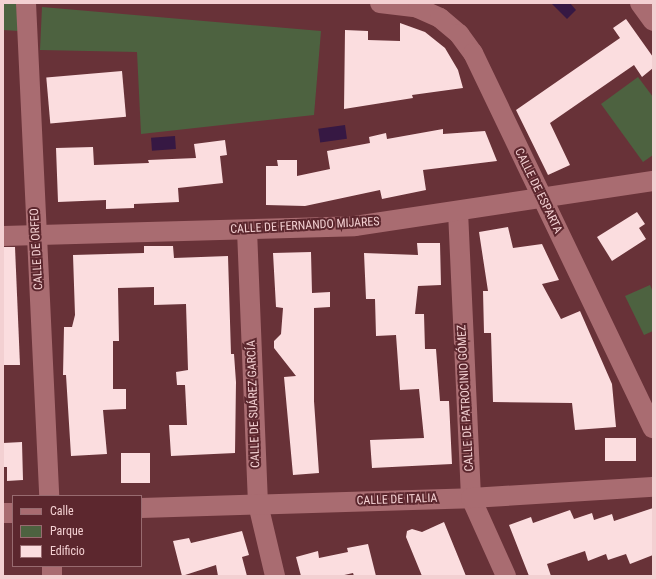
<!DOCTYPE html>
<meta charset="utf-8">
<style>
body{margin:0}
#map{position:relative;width:656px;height:579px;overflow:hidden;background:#683238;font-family:"Roboto Condensed",sans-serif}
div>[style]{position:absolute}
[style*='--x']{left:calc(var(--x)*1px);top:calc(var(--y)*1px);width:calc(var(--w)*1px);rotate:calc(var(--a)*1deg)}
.green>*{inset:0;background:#4d6240}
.water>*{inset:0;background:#361843;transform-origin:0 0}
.building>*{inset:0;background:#fbdddf;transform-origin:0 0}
.minor>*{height:20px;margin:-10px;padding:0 10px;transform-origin:10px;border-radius:10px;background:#a96c71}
span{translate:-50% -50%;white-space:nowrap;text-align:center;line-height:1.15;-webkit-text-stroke:4px #5c272e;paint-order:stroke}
.street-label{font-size:12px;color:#f3d0d2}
.frame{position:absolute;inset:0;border:4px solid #f3d0d2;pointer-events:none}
.legend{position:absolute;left:12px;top:495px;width:130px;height:72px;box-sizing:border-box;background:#5c272e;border:1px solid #986b70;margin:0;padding:5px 7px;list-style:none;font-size:12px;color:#f3d0d2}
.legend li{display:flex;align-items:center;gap:8px;height:20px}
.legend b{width:20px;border:1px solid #986b70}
</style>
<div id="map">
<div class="green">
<div style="clip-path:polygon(3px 3px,16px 3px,19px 31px,3px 30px)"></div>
<div style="clip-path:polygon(42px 7px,321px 31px,314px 115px,141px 134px,137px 52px,40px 50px)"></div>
<div style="clip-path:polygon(638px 77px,653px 97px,653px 155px,643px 162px,601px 104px)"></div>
<div style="clip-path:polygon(650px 285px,653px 292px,653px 331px,644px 335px,625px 296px)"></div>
</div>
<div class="water">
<div style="clip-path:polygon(570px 3px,576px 10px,567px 19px,552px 4px)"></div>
<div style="left:345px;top:125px;width:14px;height:27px;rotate:82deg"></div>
<div style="left:175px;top:136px;width:13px;height:24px;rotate:86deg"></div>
</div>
<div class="building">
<div style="clip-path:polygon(626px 19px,653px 57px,653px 68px,642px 77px,634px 65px,550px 123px,570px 165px,548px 175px,516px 110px,620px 38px,613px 28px)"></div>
<div style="clip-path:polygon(400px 23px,425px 32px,445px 48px,458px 70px,463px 88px,412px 95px,413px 98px,344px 109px,345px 30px,368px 31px,368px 40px,400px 41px)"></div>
<div style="left:122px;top:71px;width:46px;height:76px;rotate:85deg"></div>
<div style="clip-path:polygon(443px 129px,443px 134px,485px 131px,497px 161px,423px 170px,426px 190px,382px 199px,380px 190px,305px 206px,266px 205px,266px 166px,278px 166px,277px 160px,297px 160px,297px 176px,330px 169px,327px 151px,370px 143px,369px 137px,386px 133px,387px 139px)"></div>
<div style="clip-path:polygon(225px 140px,227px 155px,220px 156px,223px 183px,178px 188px,179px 202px,134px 204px,134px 208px,106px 209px,106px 200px,58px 202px,56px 148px,93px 147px,94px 165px,149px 163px,148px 160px,196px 158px,194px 144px)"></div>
<div style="clip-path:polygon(637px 212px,645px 224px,639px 228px,646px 239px,612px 261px,597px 237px)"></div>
<div style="clip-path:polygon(508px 227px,513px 248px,542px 244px,559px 280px,542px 284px,561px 319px,580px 311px,612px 384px,616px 427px,575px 430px,572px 403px,493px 402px,491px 333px,484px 333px,483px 291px,488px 291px,479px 232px)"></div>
<div style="clip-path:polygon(417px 243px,440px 243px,441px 285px,418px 286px,415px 314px,424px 314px,425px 349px,436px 349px,440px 401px,449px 401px,452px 464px,372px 468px,370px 440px,424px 438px,419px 389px,400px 390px,396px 335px,376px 336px,375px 299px,366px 299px,364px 253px,418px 255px)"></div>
<div style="clip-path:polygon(144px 246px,173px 246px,174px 258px,228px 256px,231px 354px,234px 354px,236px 382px,235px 453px,171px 456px,169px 425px,187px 425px,185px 385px,177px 385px,176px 372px,188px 370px,186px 304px,154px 305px,154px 287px,118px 288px,119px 341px,113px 341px,113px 389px,126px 389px,126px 409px,103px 410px,107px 454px,71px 456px,66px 375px,63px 375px,64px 327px,72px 327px,75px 315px,73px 255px,144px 253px)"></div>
<div style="clip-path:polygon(3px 247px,15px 247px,20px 365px,3px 365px)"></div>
<div style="clip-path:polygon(311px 252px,312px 293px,330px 292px,330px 307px,314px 308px,314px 401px,319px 473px,293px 475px,284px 377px,296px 376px,274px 348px,274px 341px,281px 334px,283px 308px,276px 307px,273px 253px)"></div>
<div style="left:636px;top:438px;width:23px;height:31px;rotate:90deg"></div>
<div style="clip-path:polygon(22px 442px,23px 480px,7px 481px,7px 467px,3px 467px,3px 443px)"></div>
<div style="left:121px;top:453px;width:29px;height:30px"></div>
<div style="clip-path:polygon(653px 508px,653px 555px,630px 564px,626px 554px,608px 560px,606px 554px,588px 561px,585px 551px,547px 564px,551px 576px,529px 576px,509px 525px,531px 517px,533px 523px,570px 510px,574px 519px,592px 513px,594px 520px,612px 514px,614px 521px)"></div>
<div style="clip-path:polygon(444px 522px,466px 576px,422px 576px,406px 537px,407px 531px,412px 529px,422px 532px)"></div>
<div style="clip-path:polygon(242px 531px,249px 555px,242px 557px,247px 576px,218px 576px,216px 565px,182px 576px,173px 541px,189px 538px,191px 543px)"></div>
<div style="clip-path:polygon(368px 544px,376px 576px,354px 576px,353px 573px,340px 576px,301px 576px,296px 557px,318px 551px,319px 558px,348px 552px,347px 548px)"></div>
</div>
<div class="minor">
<div style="--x:26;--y:3;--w:494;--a:87.3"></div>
<div style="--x:380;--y:3;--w:38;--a:7"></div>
<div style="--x:418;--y:8;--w:24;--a:24"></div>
<div style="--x:440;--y:18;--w:25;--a:40"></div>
<div style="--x:459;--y:34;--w:24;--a:54"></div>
<div style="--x:473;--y:53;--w:416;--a:64.4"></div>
<div style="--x:640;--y:3;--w:22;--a:54"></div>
<div style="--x:458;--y:211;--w:287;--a:87.4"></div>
<div style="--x:471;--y:498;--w:85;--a:65.8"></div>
<div style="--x:247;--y:230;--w:274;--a:87.7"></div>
<div style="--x:258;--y:504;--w:74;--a:76.7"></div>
<div style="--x:3;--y:236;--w:352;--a:-1.6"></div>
<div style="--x:355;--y:226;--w:301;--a:-8.6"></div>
<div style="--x:141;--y:508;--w:330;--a:-1.7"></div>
<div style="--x:471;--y:498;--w:182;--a:-3.5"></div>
<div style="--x:3;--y:513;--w:10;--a:0"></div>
<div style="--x:52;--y:566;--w:10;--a:90"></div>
</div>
<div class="street-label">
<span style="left:538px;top:191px;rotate:64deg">CALLE DE ESPARTA</span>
<span style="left:305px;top:226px;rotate:-3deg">CALLE DE FERNANDO MIJARES</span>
<span style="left:37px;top:249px;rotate:-93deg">CALLE DE ORFEO</span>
<span style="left:466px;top:398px;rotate:-93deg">CALLE DE PATROCINIO GÓMEZ</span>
<span style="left:254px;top:404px;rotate:-92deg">CALLE DE SUÁREZ GARCÍA</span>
<span style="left:397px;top:500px;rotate:-2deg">CALLE DE ITALIA</span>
</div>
<div class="frame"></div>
<ul class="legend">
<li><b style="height:5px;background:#a96c71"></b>Calle</li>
<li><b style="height:11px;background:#4d6240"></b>Parque</li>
<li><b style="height:11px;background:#fbdddf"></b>Edificio</li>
</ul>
</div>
